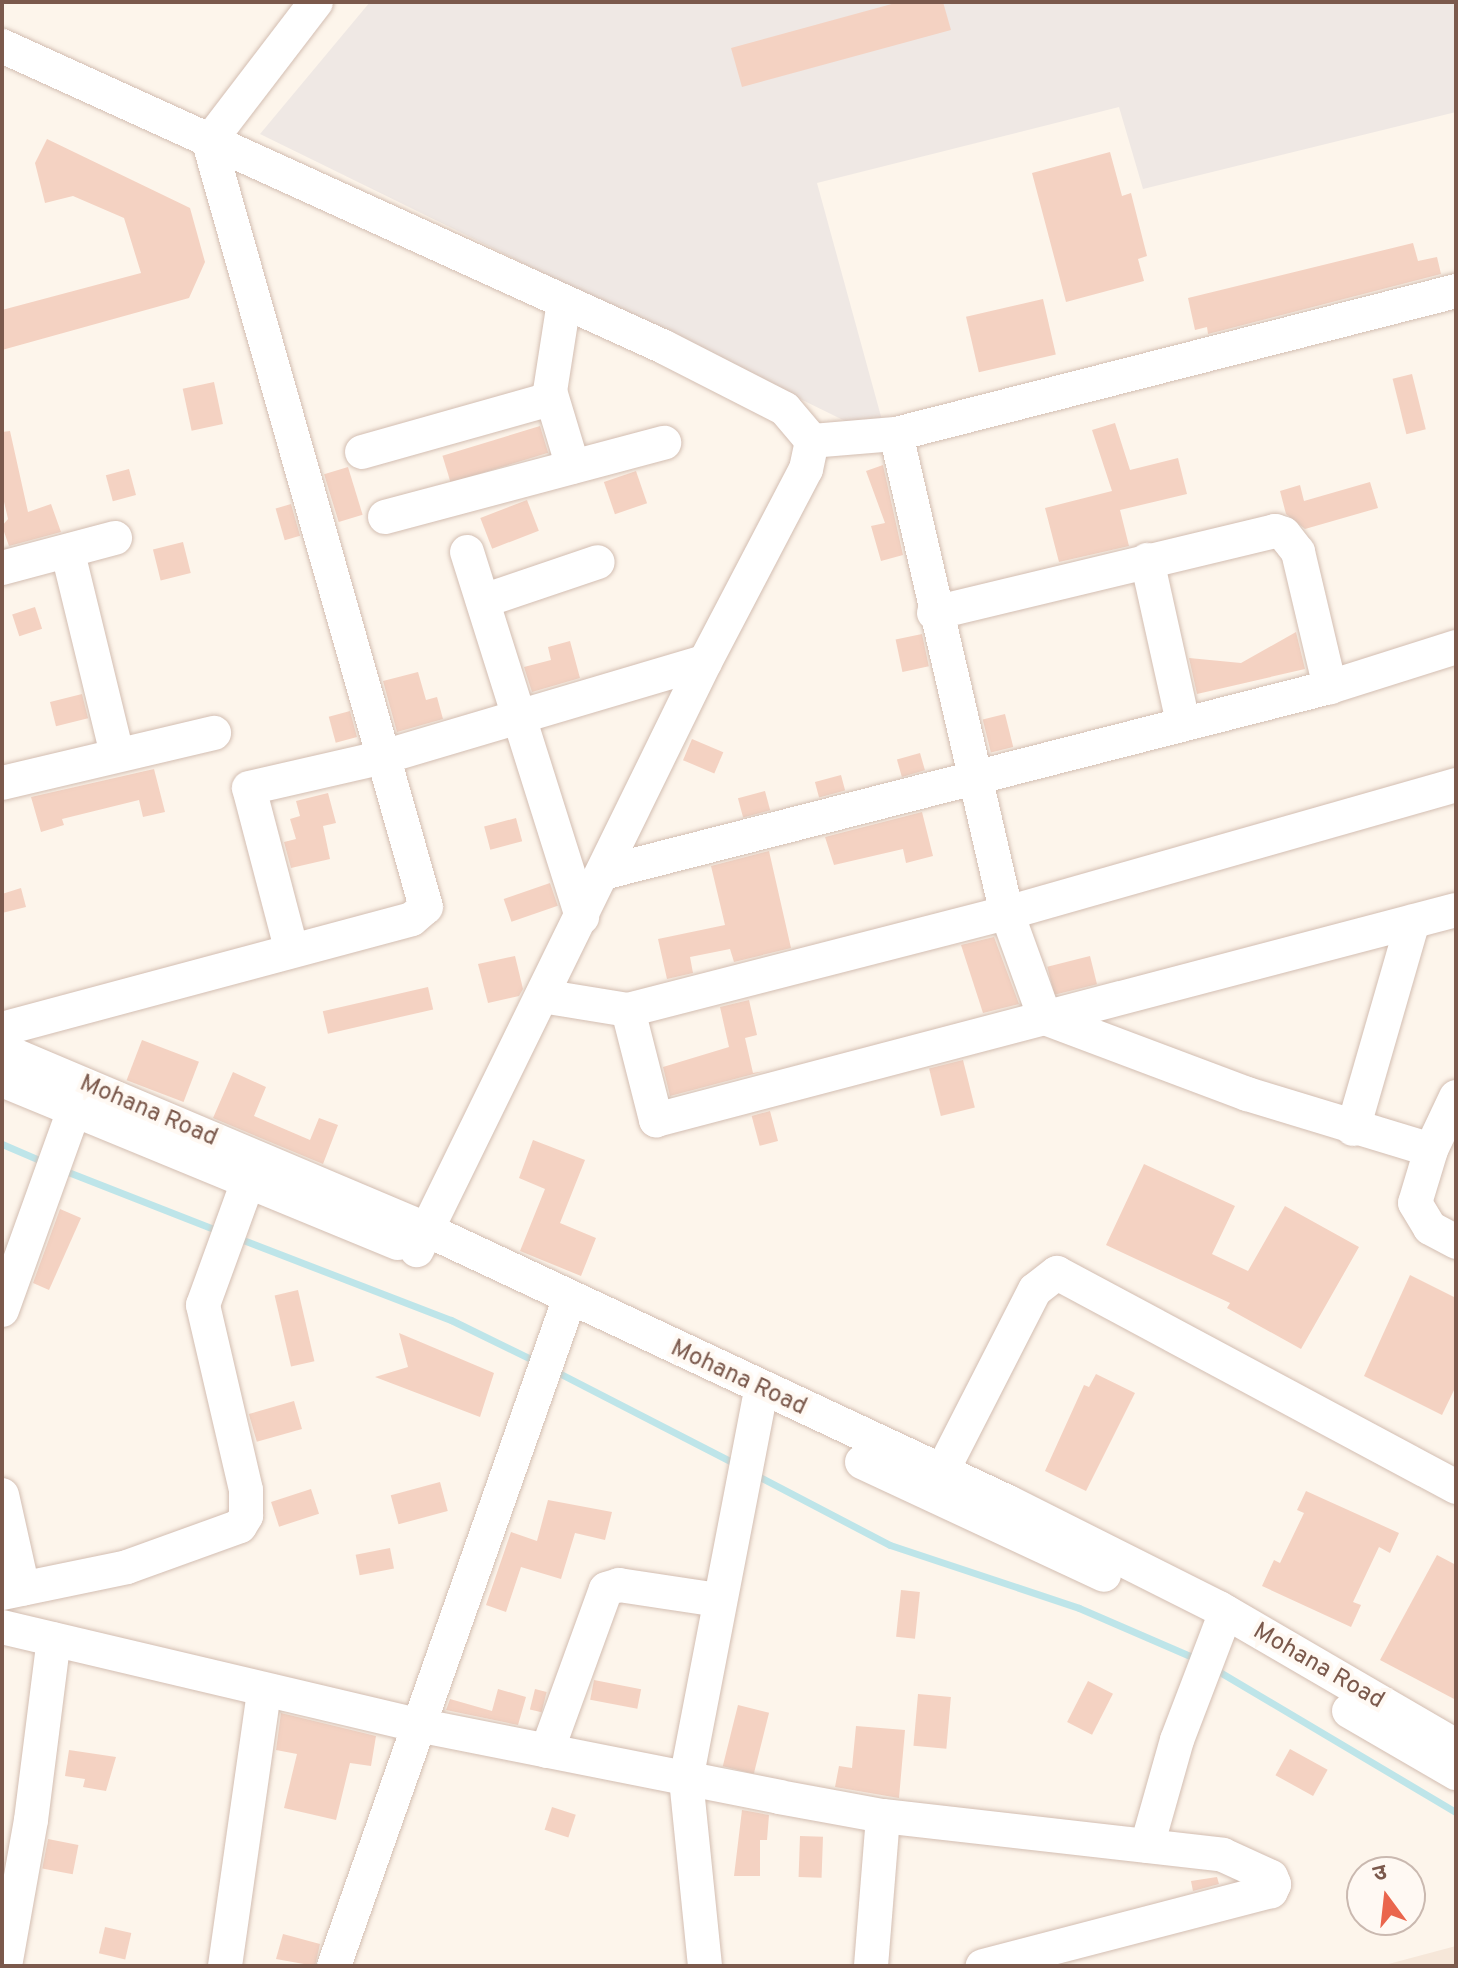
<!DOCTYPE html>
<meta charset="utf-8">
<style>
body{margin:0}
#map{position:relative;width:1458px;height:1968px;overflow:hidden;background:#fdf5eb;font-family:Overpass,"Noto Sans Devanagari",sans-serif}
div>[style]{position:absolute}
[style*='--x']{left:calc(var(--x)*1px);top:calc(var(--y)*1px);width:calc(var(--w)*1px);rotate:calc(var(--a)*1deg)}
.residential>*{inset:0;background:#f6e7d9}
.industrial>*{inset:0;background:#efe8e4}
.stream>*{height:7px;margin:-3.5px;padding:0 3.5px;transform-origin:3.5px;border-radius:3.5px;background:#bee5e9}
.building>*{inset:0;background:#f4d2c2;transform-origin:0 0}
.roads{filter:drop-shadow(0 0 2px #d3beb2) drop-shadow(0 0 2px #d3beb2)}
.minor>*{height:34px;margin:-17px;padding:0 17px;transform-origin:17px;border-radius:17px;background:#fff}
span{translate:-50% -50%;white-space:nowrap;text-align:center;line-height:1.15;-webkit-text-stroke:8px #fff9f3;paint-order:stroke}
.street-label{font-size:24px;color:#7b594c}
.frame{position:absolute;inset:0;border:4px solid #7b594c;pointer-events:none}
.north{position:absolute;left:1346px;top:1856px;width:80px;height:80px;box-sizing:border-box;background:#fff9f3;border:2px solid #cab9b0;border-radius:50%;rotate:345deg;font-size:22px;font-weight:700;line-height:32px;text-align:center;color:#7b594c}
.north::after{content:'';display:block;margin:auto;width:28px;height:36px;background:#ea664d;clip-path:polygon(50% 0,100% 100%,50% 72%,0 100%)}
</style>
<div id="map">
<div class="residential">
<div style="clip-path:polygon(1456px 1946px,1456px 1966px,1381px 1966px)"></div>
</div>
<div class="industrial">
<div style="clip-path:polygon(370px 2px,1456px 2px,1456px 112px,1143px 189px,1119px 107px,817px 183px,888px 442px,260px 134px)"></div>
</div>
<div class="stream">
<div style="--x:2;--y:1144;--w:46;--a:23.2"></div>
<div style="--x:63;--y:1170;--w:168;--a:21.4"></div>
<div style="--x:238;--y:1238;--w:228;--a:21.1"></div>
<div style="--x:451;--y:1320;--w:96;--a:26"></div>
<div style="--x:555;--y:1371;--w:203;--a:27.2"></div>
<div style="--x:754;--y:1474;--w:153;--a:27.6"></div>
<div style="--x:890;--y:1545;--w:199;--a:18.4"></div>
<div style="--x:1079;--y:1608;--w:131;--a:23.4"></div>
<div style="--x:1213;--y:1668;--w:282;--a:30.7"></div>
</div>
<div class="building">
<div style="clip-path:polygon(899px 2px,943px 2px,951px 30px,742px 87px,731px 48px)"></div>
<div style="clip-path:polygon(47px 139px,190px 208px,205px 262px,189px 298px,2px 350px,2px 310px,141px 273px,124px 218px,73px 196px,45px 203px,35px 163px)"></div>
<div style="clip-path:polygon(1110px 152px,1122px 196px,1131px 193px,1147px 256px,1138px 259px,1144px 281px,1066px 302px,1032px 173px)"></div>
<div style="clip-path:polygon(1413px 243px,1418px 261px,1437px 257px,1441px 274px,1208px 334px,1207px 327px,1195px 330px,1188px 298px)"></div>
<div style="left:1043px;top:299px;width:57px;height:79px;rotate:77deg"></div>
<div style="left:1412px;top:374px;width:57px;height:20px;rotate:76deg"></div>
<div style="left:214px;top:382px;width:43px;height:32px;rotate:78deg"></div>
<div style="clip-path:polygon(1115px 423px,1130px 470px,1178px 458px,1187px 494px,1120px 510px,1129px 546px,1059px 562px,1045px 508px,1112px 491px,1092px 430px)"></div>
<div style="left:540px;top:426px;width:28px;height:102px;rotate:73deg"></div>
<div style="clip-path:polygon(10px 431px,28px 512px,51px 504px,61px 532px,9px 546px,2px 526px,8px 519px,2px 493px,2px 432px)"></div>
<div style="clip-path:polygon(883px 465px,903px 555px,881px 561px,871px 526px,885px 523px,866px 471px)"></div>
<div style="left:348px;top:467px;width:50px;height:25px;rotate:73deg"></div>
<div style="left:129px;top:469px;width:27px;height:24px;rotate:75deg"></div>
<div style="left:636px;top:471px;width:34px;height:34px;rotate:71deg"></div>
<div style="clip-path:polygon(1370px 482px,1378px 508px,1305px 529px,1286px 514px,1280px 491px,1300px 485px,1304px 501px)"></div>
<div style="left:527px;top:500px;width:33px;height:50px;rotate:69deg"></div>
<div style="left:291px;top:504px;width:33px;height:16px;rotate:74deg"></div>
<div style="left:183px;top:542px;width:32px;height:31px;rotate:76deg"></div>
<div style="left:35px;top:607px;width:23px;height:24px;rotate:72deg"></div>
<div style="clip-path:polygon(1296px 632px,1305px 669px,1197px 694px,1189px 658px,1241px 663px)"></div>
<div style="left:922px;top:634px;width:33px;height:27px;rotate:78deg"></div>
<div style="clip-path:polygon(570px 641px,580px 678px,532px 692px,524px 667px,551px 660px,548px 647px)"></div>
<div style="clip-path:polygon(418px 672px,426px 700px,437px 697px,443px 719px,397px 732px,383px 681px)"></div>
<div style="left:82px;top:694px;width:25px;height:33px;rotate:76deg"></div>
<div style="left:350px;top:711px;width:27px;height:22px;rotate:75deg"></div>
<div style="left:1005px;top:714px;width:34px;height:23px;rotate:76deg"></div>
<div style="left:692px;top:739px;width:34px;height:23px;rotate:23deg"></div>
<div style="left:920px;top:753px;width:18px;height:24px;rotate:74deg"></div>
<div style="clip-path:polygon(154px 769px,165px 812px,143px 817px,139px 800px,62px 819px,64px 825px,41px 832px,31px 797px)"></div>
<div style="left:841px;top:775px;width:16px;height:27px;rotate:75deg"></div>
<div style="left:765px;top:791px;width:20px;height:28px;rotate:75deg"></div>
<div style="clip-path:polygon(328px 793px,336px 823px,323px 826px,330px 859px,291px 868px,284px 842px,296px 839px,290px 819px,300px 816px,296px 801px)"></div>
<div style="clip-path:polygon(922px 812px,933px 856px,906px 863px,903px 849px,834px 865px,825px 837px)"></div>
<div style="left:516px;top:818px;width:24px;height:33px;rotate:75deg"></div>
<div style="clip-path:polygon(769px 851px,791px 948px,734px 962px,730px 949px,690px 957px,693px 973px,667px 979px,658px 939px,725px 925px,711px 866px)"></div>
<div style="left:550px;top:883px;width:24px;height:49px;rotate:71deg"></div>
<div style="clip-path:polygon(21px 888px,26px 907px,2px 913px,2px 894px)"></div>
<div style="clip-path:polygon(994px 937px,1019px 1004px,983px 1013px,961px 945px)"></div>
<div style="clip-path:polygon(515px 956px,523px 989px,519px 996px,488px 1003px,478px 964px)"></div>
<div style="left:1090px;top:956px;width:29px;height:44px;rotate:76deg"></div>
<div style="left:428px;top:987px;width:23px;height:108px;rotate:77deg"></div>
<div style="clip-path:polygon(749px 1000px,757px 1035px,745px 1038px,753px 1073px,765px 1071px,670px 1096px,663px 1067px,729px 1047px,720px 1007px)"></div>
<div style="left:142px;top:1040px;width:61px;height:43px;rotate:21deg"></div>
<div style="left:963px;top:1060px;width:49px;height:35px;rotate:76deg"></div>
<div style="clip-path:polygon(233px 1072px,266px 1087px,254px 1116px,310px 1140px,319px 1118px,338px 1125px,323px 1164px,213px 1118px)"></div>
<div style="left:770px;top:1111px;width:31px;height:19px;rotate:75deg"></div>
<div style="clip-path:polygon(533px 1140px,585px 1160px,560px 1223px,596px 1238px,581px 1276px,520px 1251px,545px 1189px,519px 1178px)"></div>
<div style="clip-path:polygon(1144px 1164px,1235px 1206px,1212px 1254px,1248px 1271px,1285px 1206px,1359px 1247px,1301px 1349px,1227px 1308px,1230px 1303px,1106px 1245px)"></div>
<div style="clip-path:polygon(60px 1209px,81px 1218px,49px 1290px,33px 1283px)"></div>
<div style="clip-path:polygon(1410px 1275px,1456px 1298px,1456px 1386px,1442px 1415px,1364px 1376px)"></div>
<div style="left:298px;top:1290px;width:73px;height:24px;rotate:77deg"></div>
<div style="clip-path:polygon(399px 1333px,494px 1373px,480px 1417px,375px 1377px,408px 1367px)"></div>
<div style="clip-path:polygon(1096px 1374px,1135px 1393px,1086px 1491px,1045px 1471px,1084px 1385px,1089px 1387px)"></div>
<div style="left:294px;top:1401px;width:29px;height:47px;rotate:74deg"></div>
<div style="left:440px;top:1482px;width:30px;height:51px;rotate:75deg"></div>
<div style="left:311px;top:1489px;width:26px;height:42px;rotate:72deg"></div>
<div style="clip-path:polygon(1306px 1491px,1399px 1533px,1390px 1553px,1379px 1547px,1353px 1602px,1361px 1605px,1351px 1627px,1262px 1586px,1274px 1560px,1280px 1563px,1304px 1513px,1297px 1510px)"></div>
<div style="clip-path:polygon(548px 1500px,612px 1512px,605px 1540px,575px 1533px,561px 1579px,521px 1567px,506px 1612px,486px 1605px,511px 1532px,537px 1541px)"></div>
<div style="left:390px;top:1548px;width:21px;height:35px;rotate:79deg"></div>
<div style="clip-path:polygon(1437px 1555px,1456px 1565px,1456px 1700px,1380px 1660px)"></div>
<div style="left:901px;top:1590px;width:19px;height:47px;rotate:6deg"></div>
<div style="left:594px;top:1680px;width:48px;height:20px;rotate:11deg"></div>
<div style="left:1088px;top:1681px;width:28px;height:46px;rotate:27deg"></div>
<div style="clip-path:polygon(498px 1689px,526px 1697px,518px 1725px,446px 1710px,450px 1699px,492px 1711px)"></div>
<div style="left:535px;top:1689px;width:12px;height:21px;rotate:14deg"></div>
<div style="left:918px;top:1694px;width:33px;height:52px;rotate:5deg"></div>
<div style="left:738px;top:1705px;width:32px;height:63px;rotate:14deg"></div>
<div style="clip-path:polygon(281px 1713px,376px 1736px,371px 1766px,350px 1763px,336px 1820px,284px 1808px,297px 1754px,276px 1750px)"></div>
<div style="clip-path:polygon(856px 1726px,905px 1730px,899px 1798px,835px 1787px,839px 1766px,852px 1768px)"></div>
<div style="left:1290px;top:1749px;width:43px;height:30px;rotate:29deg"></div>
<div style="clip-path:polygon(69px 1750px,116px 1757px,106px 1791px,83px 1787px,85px 1779px,65px 1776px)"></div>
<div style="left:552px;top:1807px;width:25px;height:24px;rotate:18deg"></div>
<div style="clip-path:polygon(742px 1810px,769px 1815px,767px 1840px,760px 1840px,760px 1876px,734px 1876px)"></div>
<div style="left:800px;top:1836px;width:23px;height:41px;rotate:2deg"></div>
<div style="left:48px;top:1839px;width:31px;height:30px;rotate:11deg"></div>
<div style="clip-path:polygon(1217px 1877px,1219px 1884px,1193px 1891px,1191px 1881px)"></div>
<div style="left:105px;top:1927px;width:27px;height:27px;rotate:13deg"></div>
<div style="clip-path:polygon(283px 1934px,320px 1944px,315px 1966px,276px 1959px)"></div>
</div>
<div class="roads">
<div class="minor">
<div style="--x:2;--y:46;--w:727;--a:24.45"></div>
<div style="--x:664;--y:347;--w:136;--a:27.1"></div>
<div style="--x:785;--y:409;--w:42;--a:49.8"></div>
<div style="--x:812;--y:441;--w:29;--a:102"></div>
<div style="--x:806;--y:469;--w:218;--a:117.6"></div>
<div style="--x:705;--y:662;--w:655;--a:116.1"></div>
<div style="--x:564;--y:302;--w:90;--a:98.9"></div>
<div style="--x:550;--y:391;--w:79;--a:73.2"></div>
<div style="--x:896;--y:434;--w:492;--a:77"></div>
<div style="--x:1007;--y:913;--w:112;--a:70.1"></div>
<div style="--x:1045;--y:1018;--w:216;--a:20.6"></div>
<div style="--x:1247;--y:1094;--w:192;--a:16.9"></div>
<div style="--x:812;--y:441;--w:84;--a:-4.8"></div>
<div style="--x:896;--y:434;--w:578;--a:-14.32"></div>
<div style="--x:362;--y:452;--w:196;--a:-15.7"></div>
<div style="--x:385;--y:517;--w:289;--a:-14.9"></div>
<div style="--x:467;--y:552;--w:383;--a:72.5"></div>
<div style="--x:68;--y:553;--w:207;--a:76.3"></div>
<div style="--x:1147;--y:560;--w:167;--a:77.5"></div>
<div style="--x:2;--y:568;--w:117;--a:-14.9"></div>
<div style="--x:483;--y:601;--w:121;--a:-18.7"></div>
<div style="--x:934;--y:613;--w:351;--a:-13.5"></div>
<div style="--x:1275;--y:531;--w:9;--a:18"></div>
<div style="--x:1284;--y:534;--w:23;--a:52"></div>
<div style="--x:1298;--y:552;--w:139;--a:76.7"></div>
<div style="--x:2;--y:783;--w:218;--a:-13.3"></div>
<div style="--x:603;--y:873;--w:750;--a:-14.35"></div>
<div style="--x:1330;--y:687;--w:132;--a:-17.6"></div>
<div style="--x:291;--y:948;--w:165;--a:-104.7"></div>
<div style="--x:249;--y:788;--w:134;--a:-12.9"></div>
<div style="--x:380;--y:758;--w:339;--a:-16.5"></div>
<div style="--x:542;--y:996;--w:87;--a:9.2"></div>
<div style="--x:628;--y:1010;--w:391;--a:-14.4"></div>
<div style="--x:1007;--y:913;--w:467;--a:-15.9"></div>
<div style="--x:628;--y:1010;--w:114;--a:75.7"></div>
<div style="--x:656;--y:1120;--w:827;--a:-14.71"></div>
<div style="--x:2;--y:1029;--w:424;--a:-15"></div>
<div style="--x:412;--y:919;--w:18;--a:-41"></div>
<div style="--x:426;--y:907;--w:795;--a:-105.84"></div>
<div style="--x:209;--y:142;--w:176;--a:-52.6"></div>
<div style="--x:2;--y:1050;--w:459;--a:22.9"></div>
<div style="--x:425;--y:1229;--w:644;--a:25.09"></div>
<div style="--x:1008;--y:1502;--w:236;--a:26.7"></div>
<div style="--x:1219;--y:1608;--w:274;--a:30.2"></div>
<div style="--x:2;--y:1080;--w:428;--a:22.4"></div>
<div style="--x:1456;--y:1097;--w:59;--a:115.3"></div>
<div style="--x:1431;--y:1150;--w:55;--a:106.8"></div>
<div style="--x:1415;--y:1203;--w:29;--a:59"></div>
<div style="--x:1430;--y:1228;--w:30;--a:28"></div>
<div style="--x:1353;--y:1129;--w:216;--a:-73.9"></div>
<div style="--x:2;--y:1310;--w:236;--a:-70.2"></div>
<div style="--x:862;--y:1462;--w:267;--a:25"></div>
<div style="--x:932;--y:1491;--w:226;--a:-62.9"></div>
<div style="--x:1035;--y:1290;--w:28;--a:-38"></div>
<div style="--x:1057;--y:1273;--w:453;--a:28.2"></div>
<div style="--x:2;--y:1495;--w:96;--a:77.4"></div>
<div style="--x:2;--y:1593;--w:128;--a:-11.7"></div>
<div style="--x:127;--y:1567;--w:120;--a:-19.9"></div>
<div style="--x:240;--y:1526;--w:12;--a:-59"></div>
<div style="--x:246;--y:1516;--w:26;--a:-90"></div>
<div style="--x:246;--y:1490;--w:190;--a:-103.1"></div>
<div style="--x:203;--y:1305;--w:129;--a:-70"></div>
<div style="--x:2;--y:1627;--w:426;--a:13.3"></div>
<div style="--x:417;--y:1725;--w:369;--a:11.2"></div>
<div style="--x:779;--y:1797;--w:106;--a:10.4"></div>
<div style="--x:883;--y:1816;--w:342;--a:6.5"></div>
<div style="--x:1223;--y:1855;--w:53;--a:24.6"></div>
<div style="--x:1271;--y:1877;--w:8;--a:67"></div>
<div style="--x:1274;--y:1884;--w:8;--a:113"></div>
<div style="--x:1271;--y:1891;--w:298;--a:165.4"></div>
<div style="--x:1349;--y:1711;--w:124;--a:30.1"></div>
<div style="--x:547;--y:1751;--w:172;--a:-70"></div>
<div style="--x:606;--y:1589;--w:14;--a:-17"></div>
<div style="--x:619;--y:1585;--w:100;--a:8.6"></div>
<div style="--x:1147;--y:1846;--w:110;--a:-74.2"></div>
<div style="--x:1177;--y:1740;--w:137;--a:-69.1"></div>
<div style="--x:5;--y:1966;--w:148;--a:-79.9"></div>
<div style="--x:31;--y:1820;--w:182;--a:-82.8"></div>
<div style="--x:225;--y:1966;--w:278;--a:-81.9"></div>
<div style="--x:334;--y:1966;--w:706;--a:-70.56"></div>
<div style="--x:705;--y:1966;--w:187;--a:-95.8"></div>
<div style="--x:686;--y:1780;--w:397;--a:-79.1"></div>
<div style="--x:871;--y:1966;--w:150;--a:-85.4"></div>
</div>
</div>
<div class="street-label">
<span style="left:148px;top:1112px;rotate:23deg">Mohana Road</span>
<span style="left:738px;top:1379px;rotate:25deg">Mohana Road</span>
<span style="left:1318px;top:1667px;rotate:30deg">Mohana Road</span>
</div>
<div class="frame"></div>
<div class="north">उ</div>
</div>
